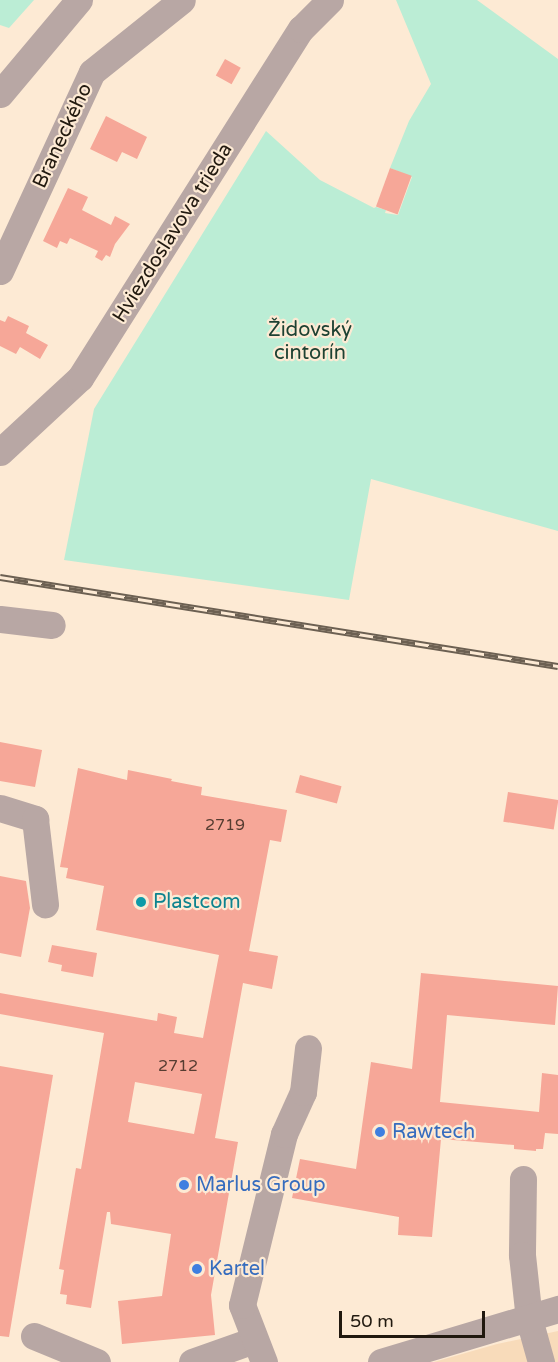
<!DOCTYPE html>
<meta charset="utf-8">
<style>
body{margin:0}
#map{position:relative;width:558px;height:1362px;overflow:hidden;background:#fdead4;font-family:"Varela Round",sans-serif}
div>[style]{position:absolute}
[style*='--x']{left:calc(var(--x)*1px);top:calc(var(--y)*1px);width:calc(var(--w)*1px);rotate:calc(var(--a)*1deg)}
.built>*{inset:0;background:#f8dbba}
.green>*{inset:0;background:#bbedd5}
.building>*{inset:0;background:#f6a798;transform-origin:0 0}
.minor>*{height:27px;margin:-13.5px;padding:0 13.5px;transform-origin:13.5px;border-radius:13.5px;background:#b8a7a4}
.rail>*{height:7px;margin-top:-3.5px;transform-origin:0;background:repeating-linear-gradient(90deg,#fdead4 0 14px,#6c6052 0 28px);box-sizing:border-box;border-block:2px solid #6c6052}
.dots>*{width:16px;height:16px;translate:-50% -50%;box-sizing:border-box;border:3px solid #fdead4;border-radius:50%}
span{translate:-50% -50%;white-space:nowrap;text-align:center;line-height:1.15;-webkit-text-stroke:4.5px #fdead4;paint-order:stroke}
.number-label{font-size:16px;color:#563c31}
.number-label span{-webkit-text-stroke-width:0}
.street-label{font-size:20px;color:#21190f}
.park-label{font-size:20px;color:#1d4132}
.culture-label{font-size:20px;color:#0d838f}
.left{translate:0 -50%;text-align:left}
.shop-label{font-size:20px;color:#366cbe}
.scale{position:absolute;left:339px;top:1311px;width:146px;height:27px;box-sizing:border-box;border:3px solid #21190f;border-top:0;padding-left:8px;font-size:18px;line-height:21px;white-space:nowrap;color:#21190f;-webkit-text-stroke:4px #fdead4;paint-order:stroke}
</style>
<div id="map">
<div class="built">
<div style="clip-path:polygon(558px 1331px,558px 1362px,434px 1362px,497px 1344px)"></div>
</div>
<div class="green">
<div style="clip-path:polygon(0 0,34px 0,9px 28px,0 25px)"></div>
<div style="clip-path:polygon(396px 0,477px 0,558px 59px,558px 531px,371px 479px,349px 600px,64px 560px,94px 409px,266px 131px,320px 180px,374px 208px,376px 207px,386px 210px,385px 213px,398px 215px,412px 177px,390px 168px,409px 121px,431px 84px)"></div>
</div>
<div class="building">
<div style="left:225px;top:59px;width:18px;height:19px;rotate:29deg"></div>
<div style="clip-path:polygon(106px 116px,147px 137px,137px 159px,122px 152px,117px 162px,90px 149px)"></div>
<div style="left:390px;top:168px;width:23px;height:41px;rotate:20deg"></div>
<div style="clip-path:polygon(68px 188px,88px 197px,82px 210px,111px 225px,115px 216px,130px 224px,115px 244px,110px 257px,106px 255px,102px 261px,95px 257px,98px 251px,70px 238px,67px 244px,60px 241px,57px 248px,43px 241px)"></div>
<div style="clip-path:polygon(8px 316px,29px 326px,26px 333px,48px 345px,40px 359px,20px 347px,16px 354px,0 346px,0 320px,5px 322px)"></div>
<div style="clip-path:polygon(0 742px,42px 750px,35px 787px,0 781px)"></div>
<div style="clip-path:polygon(evenodd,78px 768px,127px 780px,128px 770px,172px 779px,171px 781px,202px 787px,201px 795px,287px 810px,281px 842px,270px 840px,249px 951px,278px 956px,272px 989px,243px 983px,215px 1138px,238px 1142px,211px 1295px,215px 1335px,122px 1344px,118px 1301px,162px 1296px,171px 1234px,111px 1224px,110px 1212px,107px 1212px,91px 1308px,66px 1304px,67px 1295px,60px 1294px,64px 1270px,59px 1269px,76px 1168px,81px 1169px,104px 1033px,0 1014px,0 993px,157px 1021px,158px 1013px,177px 1017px,174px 1033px,203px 1038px,219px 955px,96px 930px,104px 886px,66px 878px,68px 868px,60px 867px,78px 768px,135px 1082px,202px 1094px,194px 1134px,128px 1122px,135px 1082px)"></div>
<div style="left:300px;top:775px;width:43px;height:18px;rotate:15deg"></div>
<div style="left:508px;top:792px;width:51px;height:30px;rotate:9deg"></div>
<div style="clip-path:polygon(0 876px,26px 881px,30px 908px,21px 957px,0 953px)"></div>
<div style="clip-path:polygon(52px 945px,97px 953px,93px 977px,61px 971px,62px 965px,48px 962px)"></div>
<div style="clip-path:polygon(421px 973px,558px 986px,555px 1025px,447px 1015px,440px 1102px,539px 1112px,542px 1073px,558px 1075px,558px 1134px,545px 1133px,543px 1149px,536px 1149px,536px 1151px,514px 1149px,514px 1145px,441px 1139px,432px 1237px,398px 1235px,399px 1217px,292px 1198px,300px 1159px,356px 1169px,371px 1062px,412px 1069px)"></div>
<div style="clip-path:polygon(0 1066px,53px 1075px,9px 1337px,0 1336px)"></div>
</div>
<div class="minor">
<div style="--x:0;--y:94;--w:123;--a:-50"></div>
<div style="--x:0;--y:271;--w:219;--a:-65.2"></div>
<div style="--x:92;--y:72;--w:115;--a:-38.7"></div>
<div style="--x:0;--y:452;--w:109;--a:-42.8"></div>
<div style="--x:80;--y:378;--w:413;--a:-57.7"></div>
<div style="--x:301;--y:29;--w:41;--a:-45"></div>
<div style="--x:0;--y:619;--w:52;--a:6.6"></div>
<div style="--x:0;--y:808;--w:37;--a:17"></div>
<div style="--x:35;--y:819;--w:86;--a:83.3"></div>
<div style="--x:523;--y:1179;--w:76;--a:90.8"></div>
<div style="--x:522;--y:1255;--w:64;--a:83.8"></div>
<div style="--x:529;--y:1319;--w:45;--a:74.4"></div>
<div style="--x:34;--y:1336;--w:68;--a:22.4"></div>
<div style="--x:192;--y:1362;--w:66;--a:-19.5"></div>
<div style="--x:264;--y:1362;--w:61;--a:-111.1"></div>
<div style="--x:242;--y:1305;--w:176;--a:-76.2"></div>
<div style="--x:284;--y:1134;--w:46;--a:-65.7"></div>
<div style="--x:303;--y:1092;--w:44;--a:-83.5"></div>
<div style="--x:381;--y:1362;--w:185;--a:-16.7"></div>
</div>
<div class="rail">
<div style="--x:0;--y:577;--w:565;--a:9.06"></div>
</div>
<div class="dots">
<div style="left:141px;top:902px;background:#0f9aa8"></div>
<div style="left:380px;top:1132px;background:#3f7fe0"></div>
<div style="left:184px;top:1185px;background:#3f7fe0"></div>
<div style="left:197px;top:1269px;background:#3f7fe0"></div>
</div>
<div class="number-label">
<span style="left:225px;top:825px">2719</span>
<span style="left:178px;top:1066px">2712</span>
</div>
<div class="street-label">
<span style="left:63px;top:136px;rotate:-65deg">Braneckého</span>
<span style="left:173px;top:233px;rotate:-58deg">Hviezdoslavova trieda</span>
</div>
<div class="park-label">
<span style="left:310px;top:342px">Židovský<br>cintorín</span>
</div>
<div class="culture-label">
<span class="left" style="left:153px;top:902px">Plastcom</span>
</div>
<div class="shop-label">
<span class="left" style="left:392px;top:1132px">Rawtech</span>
<span class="left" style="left:196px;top:1185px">Marlus Group</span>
<span class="left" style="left:209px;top:1269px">Kartel</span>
</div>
<div class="scale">50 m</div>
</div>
